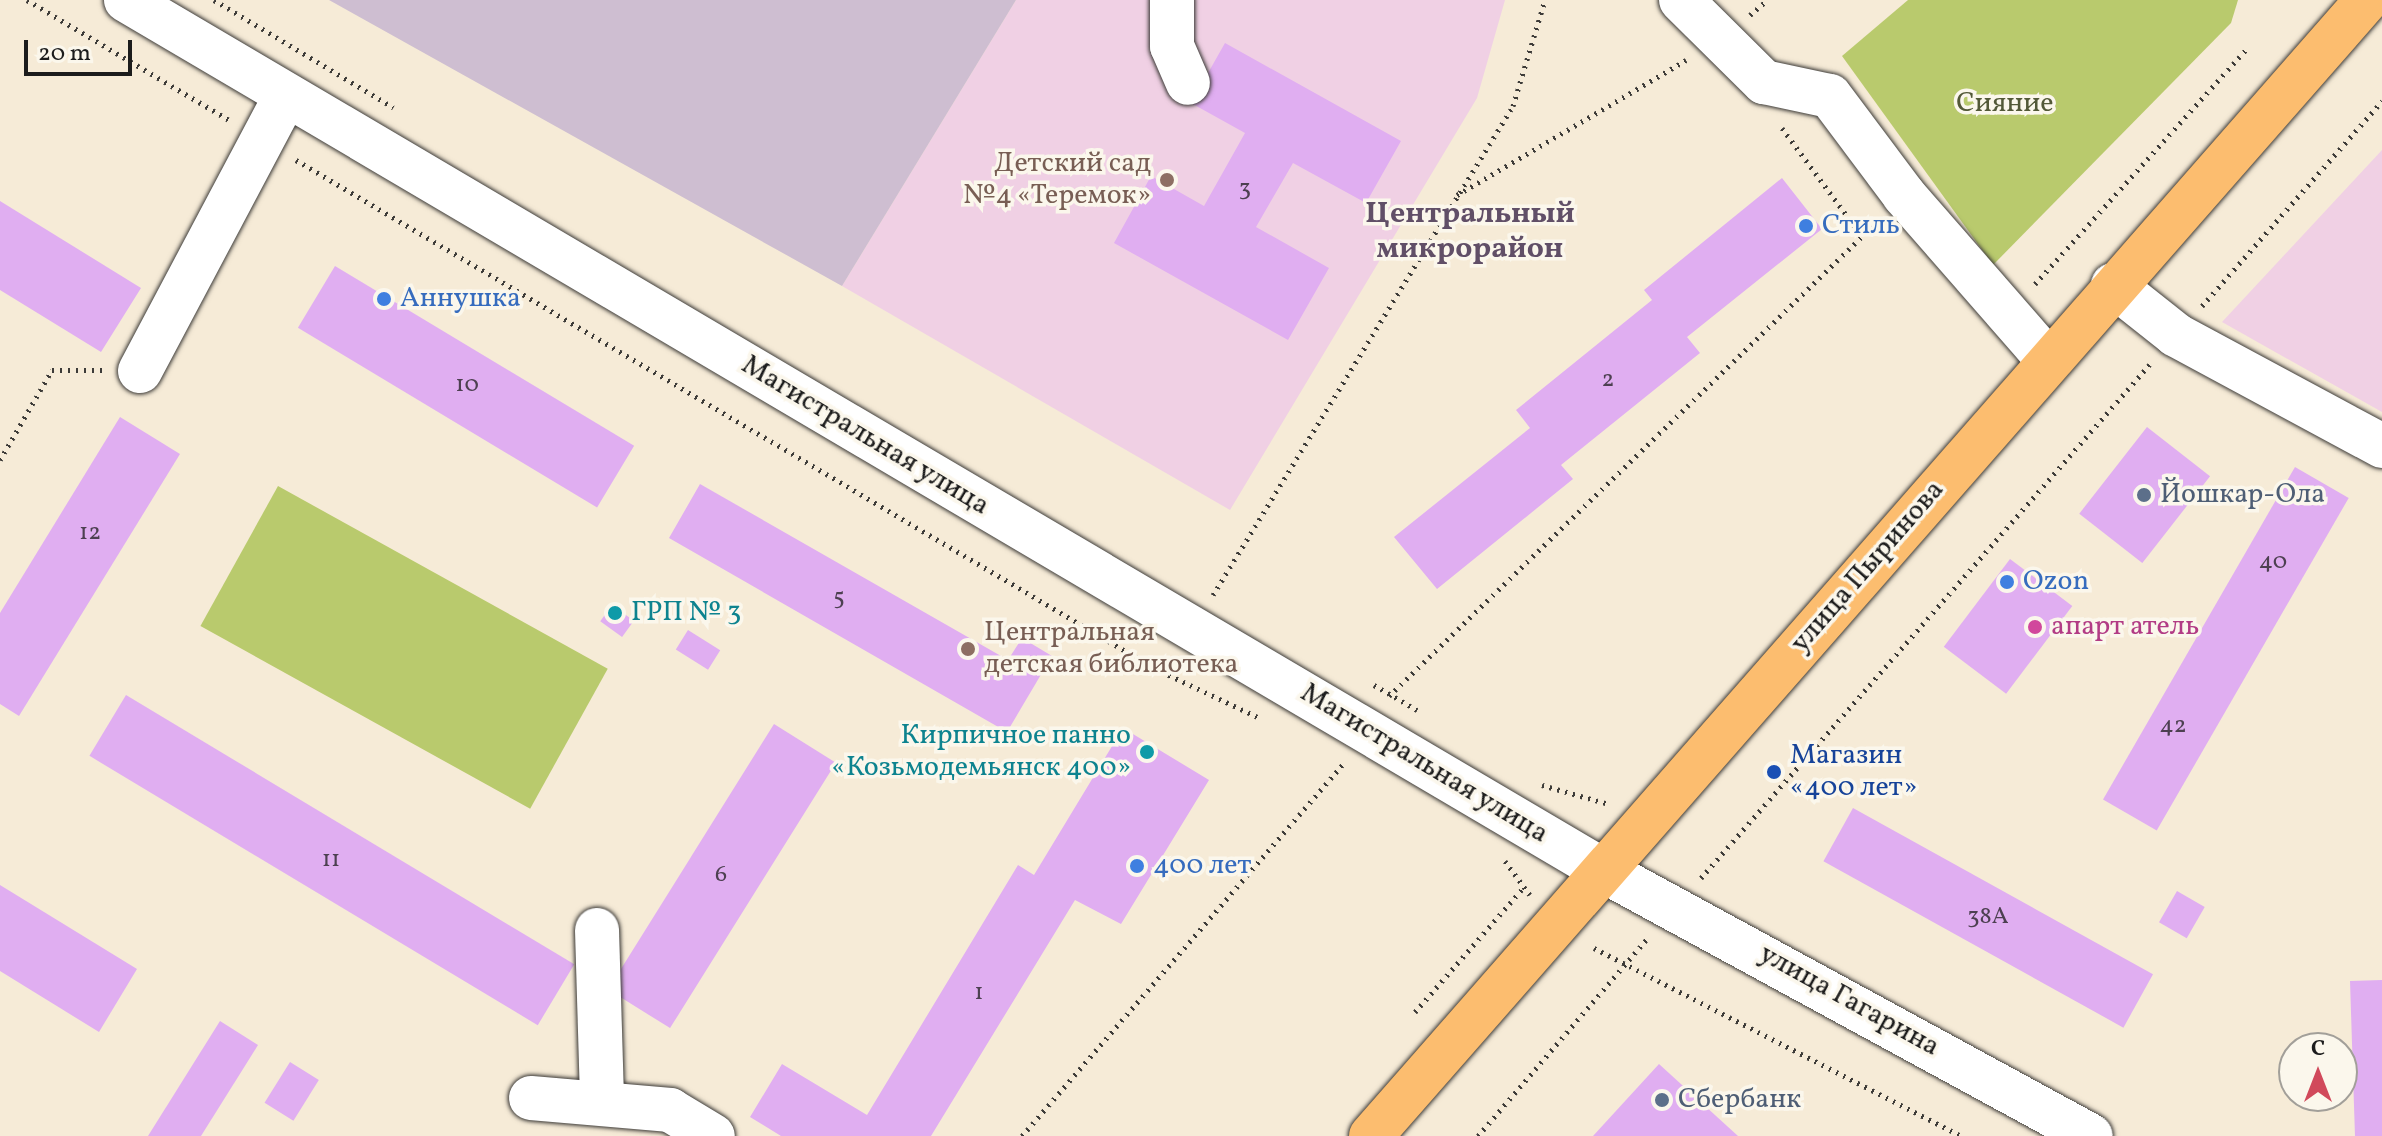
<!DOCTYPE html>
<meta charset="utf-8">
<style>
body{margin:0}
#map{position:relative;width:2382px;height:1136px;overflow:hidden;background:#f6ebd7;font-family:Vollkorn,serif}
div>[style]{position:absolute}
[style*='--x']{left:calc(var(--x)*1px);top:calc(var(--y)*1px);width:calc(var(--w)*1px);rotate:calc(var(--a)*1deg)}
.built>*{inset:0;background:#f0d0e4}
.industrial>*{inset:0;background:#cebed1}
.green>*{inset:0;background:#b9ca6d;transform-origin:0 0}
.building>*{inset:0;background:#e0aef1;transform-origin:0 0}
.path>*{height:5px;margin-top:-2.5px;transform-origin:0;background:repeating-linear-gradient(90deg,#3d3b38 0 2px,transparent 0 8px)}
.roads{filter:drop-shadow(0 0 2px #3d3b38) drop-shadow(0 0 2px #3d3b38)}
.minor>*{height:44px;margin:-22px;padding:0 22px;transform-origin:22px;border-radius:22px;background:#fff}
.major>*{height:44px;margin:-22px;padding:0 22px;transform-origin:22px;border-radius:22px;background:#fcbd6f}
.dots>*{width:22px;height:22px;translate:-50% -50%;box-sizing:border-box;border:4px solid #fbf7ec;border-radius:50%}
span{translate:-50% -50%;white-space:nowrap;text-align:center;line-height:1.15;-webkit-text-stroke:7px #fbf7ec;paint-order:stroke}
.number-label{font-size:24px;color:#4d4051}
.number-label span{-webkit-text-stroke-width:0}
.park-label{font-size:28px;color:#535938}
.education-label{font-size:28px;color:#785e54}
.right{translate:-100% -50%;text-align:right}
.left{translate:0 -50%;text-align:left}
.shop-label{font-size:28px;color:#366cbe}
.street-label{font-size:28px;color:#1c1c1c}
.service-label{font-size:28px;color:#4e5e75}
.culture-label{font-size:28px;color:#0d838f}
.hotel-label{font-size:28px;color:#b23c85}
.transit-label{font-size:28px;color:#164399}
.neighbourhood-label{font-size:30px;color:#614f67;font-weight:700}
.north{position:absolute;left:2278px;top:1032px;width:80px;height:80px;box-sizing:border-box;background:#fbf7ec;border:2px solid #a29f99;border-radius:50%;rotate:0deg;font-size:22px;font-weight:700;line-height:32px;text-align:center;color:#1c1c1c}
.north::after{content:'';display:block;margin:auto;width:28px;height:36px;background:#d1495b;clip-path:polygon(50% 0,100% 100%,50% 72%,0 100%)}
.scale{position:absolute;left:24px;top:40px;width:108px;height:36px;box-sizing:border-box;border:4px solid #1c1c1c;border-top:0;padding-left:10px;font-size:24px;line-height:28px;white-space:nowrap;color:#1c1c1c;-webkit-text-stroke:6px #fbf7ec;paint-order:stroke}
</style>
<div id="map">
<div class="built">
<div style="clip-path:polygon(1016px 0,1505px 0,1477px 98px,1230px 510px,842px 286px)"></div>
<div style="clip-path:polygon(2382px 150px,2382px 412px,2222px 322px)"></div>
</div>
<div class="industrial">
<div style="clip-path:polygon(329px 0,1016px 0,842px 286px)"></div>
</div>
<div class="green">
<div style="clip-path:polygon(1908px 0,2238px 0,2231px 23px,1993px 265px,1842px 56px)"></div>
<div style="left:278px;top:486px;width:377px;height:160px;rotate:29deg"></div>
</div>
<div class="building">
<div style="clip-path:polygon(1225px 43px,1401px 141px,1366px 203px,1293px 163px,1256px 227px,1329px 268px,1288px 340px,1114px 243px,1151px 176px,1204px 206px,1245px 133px,1191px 103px)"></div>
<div style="clip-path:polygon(1782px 178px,1822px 229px,1687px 337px,1700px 353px,1561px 465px,1573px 479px,1437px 589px,1394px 537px,1530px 428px,1516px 410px,1652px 300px,1644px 290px)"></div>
<div style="clip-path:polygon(0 201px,141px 288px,101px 352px,0 290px)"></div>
<div style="left:335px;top:266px;width:349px;height:72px;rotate:31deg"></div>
<div style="clip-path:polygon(120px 417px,180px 454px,19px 716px,0 704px,0 613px)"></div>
<div style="left:2147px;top:427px;width:80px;height:110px;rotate:38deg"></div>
<div style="left:2295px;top:467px;width:62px;height:384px;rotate:30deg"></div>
<div style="clip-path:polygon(700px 484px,1008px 660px,1022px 638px,1052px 656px,1007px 732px,669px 538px)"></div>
<div style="left:2010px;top:559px;width:78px;height:110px;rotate:37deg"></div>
<div style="left:612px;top:605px;width:27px;height:20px;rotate:36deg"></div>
<div style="left:688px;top:630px;width:38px;height:23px;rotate:32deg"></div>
<div style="left:126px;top:695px;width:523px;height:71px;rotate:31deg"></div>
<div style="left:774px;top:724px;width:73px;height:313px;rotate:32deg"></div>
<div style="clip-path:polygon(1123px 728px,1209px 780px,1121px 924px,1075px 900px,931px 1136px,781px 1136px,750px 1117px,782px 1064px,867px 1115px,1018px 865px,1034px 875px)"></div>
<div style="left:1853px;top:808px;width:343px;height:61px;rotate:29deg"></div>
<div style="clip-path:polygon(0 885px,137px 969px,99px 1032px,0 971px)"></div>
<div style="left:2177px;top:891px;width:32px;height:36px;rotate:30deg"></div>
<div style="clip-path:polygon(2382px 980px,2382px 1136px,2355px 1136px,2350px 981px)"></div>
<div style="clip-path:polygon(220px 1021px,258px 1045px,201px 1136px,148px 1136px)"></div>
<div style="left:290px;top:1062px;width:34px;height:48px;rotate:32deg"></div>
<div style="clip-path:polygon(1659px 1064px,1738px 1136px,1593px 1136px)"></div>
</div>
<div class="path">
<div style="--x:27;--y:0;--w:235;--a:30.7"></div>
<div style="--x:214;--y:0;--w:209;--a:30.9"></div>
<div style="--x:1750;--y:15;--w:23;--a:-41"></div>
<div style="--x:1782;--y:128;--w:134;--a:53.5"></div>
<div style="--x:296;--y:160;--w:997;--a:30.63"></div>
<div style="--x:1154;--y:668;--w:117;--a:25.3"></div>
<div style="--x:1457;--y:195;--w:266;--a:-30.5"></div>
<div style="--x:2035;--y:284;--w:315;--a:-48"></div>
<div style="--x:2202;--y:306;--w:273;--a:-48.7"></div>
<div style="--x:0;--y:460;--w:104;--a:-60"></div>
<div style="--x:52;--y:370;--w:50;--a:0"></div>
<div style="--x:1213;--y:595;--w:574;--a:-58.47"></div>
<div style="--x:1513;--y:106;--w:111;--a:-73.2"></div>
<div style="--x:1374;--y:685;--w:50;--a:30.2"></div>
<div style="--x:1389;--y:696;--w:682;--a:-44.17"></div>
<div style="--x:1542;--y:785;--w:70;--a:15.8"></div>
<div style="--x:1505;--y:861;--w:42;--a:53.7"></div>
<div style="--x:1701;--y:878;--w:682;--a:-48.86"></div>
<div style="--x:1594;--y:948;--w:412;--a:27.1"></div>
<div style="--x:1415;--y:1012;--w:164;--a:-48.9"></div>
<div style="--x:1022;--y:1136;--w:491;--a:-49.2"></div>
<div style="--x:1478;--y:1136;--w:260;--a:-49.4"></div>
</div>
<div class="roads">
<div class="minor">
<div style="--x:126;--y:0;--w:1716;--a:30.51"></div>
<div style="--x:1604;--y:871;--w:554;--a:28.55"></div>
<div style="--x:1172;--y:0;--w:46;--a:90"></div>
<div style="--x:1172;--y:46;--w:40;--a:66.6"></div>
<div style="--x:1681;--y:0;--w:117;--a:44.7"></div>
<div style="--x:1764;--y:82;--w:67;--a:12"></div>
<div style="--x:1830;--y:96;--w:124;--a:53.2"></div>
<div style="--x:1904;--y:195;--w:218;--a:48.9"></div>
<div style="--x:2113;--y:285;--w:80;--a:38.4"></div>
<div style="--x:2176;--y:335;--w:234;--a:28.3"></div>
<div style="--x:140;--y:371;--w:310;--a:-62.1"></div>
<div style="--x:597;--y:930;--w:171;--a:88.3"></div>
<div style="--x:531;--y:1098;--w:140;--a:4.9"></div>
<div style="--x:670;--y:1110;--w:50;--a:31.2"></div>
</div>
<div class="major">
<div style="--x:1371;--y:1136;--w:1511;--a:-48.76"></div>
</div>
</div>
<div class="dots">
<div style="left:1167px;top:180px;background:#8d6e63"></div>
<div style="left:1806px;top:226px;background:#3f7fe0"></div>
<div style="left:384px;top:299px;background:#3f7fe0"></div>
<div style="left:2144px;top:495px;background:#5c6f8a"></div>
<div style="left:2007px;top:582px;background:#3f7fe0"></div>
<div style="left:615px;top:613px;background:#0f9aa8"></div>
<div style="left:2035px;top:627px;background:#d1479c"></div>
<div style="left:968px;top:649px;background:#8d6e63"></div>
<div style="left:1147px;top:752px;background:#0f9aa8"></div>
<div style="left:1774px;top:772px;background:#1a4fb4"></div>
<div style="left:1137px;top:866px;background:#3f7fe0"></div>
<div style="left:1662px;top:1100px;background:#5c6f8a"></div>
</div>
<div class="number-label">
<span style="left:1245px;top:190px">3</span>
<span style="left:1608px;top:381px">2</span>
<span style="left:467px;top:386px">10</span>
<span style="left:90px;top:534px">12</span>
<span style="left:2273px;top:563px">40</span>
<span style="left:839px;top:599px">5</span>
<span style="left:2173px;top:727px">42</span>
<span style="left:331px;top:861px">11</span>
<span style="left:721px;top:876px">6</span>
<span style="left:1988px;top:918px">38А</span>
<span style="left:979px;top:994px">1</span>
</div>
<div class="park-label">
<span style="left:2005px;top:104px">Сияние</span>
</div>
<div class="education-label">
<span class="right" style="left:1151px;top:180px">Детский сад<br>№4 «Теремок»</span>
<span class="left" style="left:984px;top:649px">Центральная<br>детская библиотека</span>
</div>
<div class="shop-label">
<span class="left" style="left:1822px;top:226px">Стиль</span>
<span class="left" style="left:400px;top:299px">Аннушка</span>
<span class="left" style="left:2023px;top:582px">Ozon</span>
<span class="left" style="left:1153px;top:866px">400 лет</span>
</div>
<div class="street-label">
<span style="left:865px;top:436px;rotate:31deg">Магистральная улица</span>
<span style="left:1868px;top:567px;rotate:-49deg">улица Пыринова</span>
<span style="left:1424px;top:764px;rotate:31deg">Магистральная улица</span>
<span style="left:1849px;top:1001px;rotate:29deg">улица Гагарина</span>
</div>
<div class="service-label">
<span class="left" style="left:2160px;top:495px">Йошкар-Ола</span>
<span class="left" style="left:1678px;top:1100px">Сбербанк</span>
</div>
<div class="culture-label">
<span class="left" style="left:631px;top:613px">ГРП № 3</span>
<span class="right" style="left:1131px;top:752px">Кирпичное панно<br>«Козьмодемьянск 400»</span>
</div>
<div class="hotel-label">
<span class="left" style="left:2051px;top:627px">апарт атель</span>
</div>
<div class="transit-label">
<span class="left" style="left:1790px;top:772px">Магазин<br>«400 лет»</span>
</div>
<div class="neighbourhood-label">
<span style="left:1470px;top:231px">Центральный<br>микрорайон</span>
</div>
<div class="north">С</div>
<div class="scale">20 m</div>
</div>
